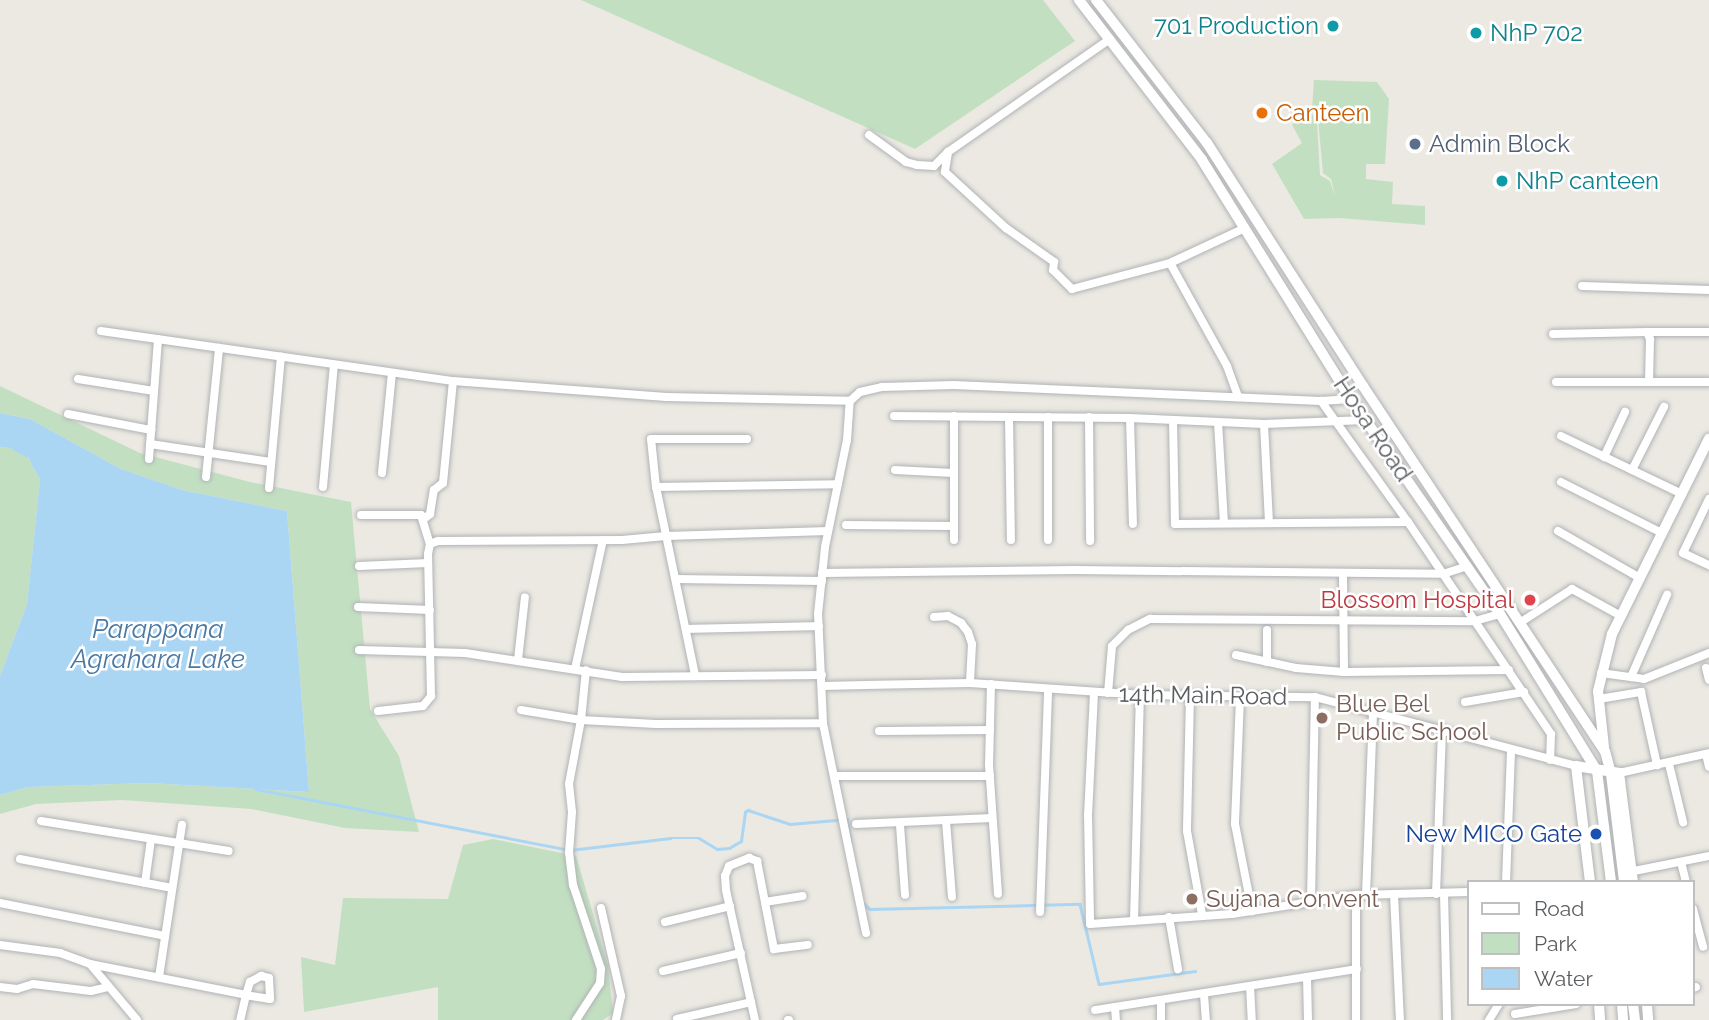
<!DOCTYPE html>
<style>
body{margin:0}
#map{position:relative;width:1709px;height:1020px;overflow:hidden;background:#ebe9e2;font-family:Raleway,sans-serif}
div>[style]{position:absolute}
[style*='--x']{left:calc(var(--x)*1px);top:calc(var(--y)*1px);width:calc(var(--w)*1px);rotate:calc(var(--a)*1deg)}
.green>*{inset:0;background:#c2e0c1}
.water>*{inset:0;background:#aad6f4}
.stream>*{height:2.5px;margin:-1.25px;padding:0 1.25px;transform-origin:1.25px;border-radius:1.25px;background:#aad6f4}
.roads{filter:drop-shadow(0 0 2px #b0b3b6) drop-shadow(0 0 2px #b0b3b6)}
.street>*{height:8px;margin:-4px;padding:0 4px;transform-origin:4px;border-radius:4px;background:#fff}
.secondary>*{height:10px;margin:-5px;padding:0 5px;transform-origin:5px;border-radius:5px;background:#fff}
.dots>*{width:19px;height:19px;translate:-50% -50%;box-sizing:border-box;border:4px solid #fff;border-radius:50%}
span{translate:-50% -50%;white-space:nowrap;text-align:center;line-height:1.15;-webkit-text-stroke:5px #fff;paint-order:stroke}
.culture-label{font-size:24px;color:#0d838f}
.right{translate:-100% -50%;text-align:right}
.left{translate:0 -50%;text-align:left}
.food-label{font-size:24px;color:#c56008}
.service-label{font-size:24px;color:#4e5e75}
.street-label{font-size:24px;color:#5a5e61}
.health-label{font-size:24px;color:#be3a42}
.education-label{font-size:24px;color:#785e54}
.transit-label{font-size:24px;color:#164399}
.water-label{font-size:26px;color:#4a78a3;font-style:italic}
.legend{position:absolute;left:1467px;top:880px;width:228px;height:126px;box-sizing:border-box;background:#fff;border:2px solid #bdbfc0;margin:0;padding:9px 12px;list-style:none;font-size:21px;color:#5a5e61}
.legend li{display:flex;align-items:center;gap:14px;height:35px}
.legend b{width:35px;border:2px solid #bdbfc0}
</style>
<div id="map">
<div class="green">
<div style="clip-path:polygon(581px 0,1043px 0,1075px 41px,915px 149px)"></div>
<div style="clip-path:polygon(1314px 80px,1377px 82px,1389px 99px,1385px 164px,1366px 164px,1366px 179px,1393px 182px,1392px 204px,1425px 206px,1425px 225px,1339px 218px,1304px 219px,1272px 164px,1302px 143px,1292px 125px,1310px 110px,1317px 123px,1320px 175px,1330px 181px,1335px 196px,1331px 179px,1323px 173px,1318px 119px,1312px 109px)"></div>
<div style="clip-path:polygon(0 386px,140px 453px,250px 482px,351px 502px,370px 709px,399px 756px,419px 832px,345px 828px,251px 809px,122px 800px,36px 804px,0 814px,0 795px,28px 787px,148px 783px,309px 792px,287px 511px,182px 490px,121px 469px,30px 419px,0 413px)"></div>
<div style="clip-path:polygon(0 447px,17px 449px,28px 457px,40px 480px,27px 604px,0 676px)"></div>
<div style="clip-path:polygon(493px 839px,576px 856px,608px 965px,613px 1013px,603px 1020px,438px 1020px,438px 987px,304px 1012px,301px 957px,335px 965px,343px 898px,448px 899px,463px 845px)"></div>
</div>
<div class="water">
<div style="clip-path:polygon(0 413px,30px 419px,121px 469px,182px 490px,287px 511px,309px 792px,148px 783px,28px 787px,0 795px,0 676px,27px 604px,40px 480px,28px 457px,16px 449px,0 447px)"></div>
</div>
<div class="stream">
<div style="--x:13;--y:448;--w:15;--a:28"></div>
<div style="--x:256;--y:789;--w:320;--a:11"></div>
<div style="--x:570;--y:850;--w:101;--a:-6.8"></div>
<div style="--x:670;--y:838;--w:29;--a:0"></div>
<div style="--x:699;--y:838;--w:21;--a:31"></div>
<div style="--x:717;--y:849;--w:12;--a:-5"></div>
<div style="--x:729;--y:848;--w:14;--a:-30"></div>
<div style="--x:741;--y:841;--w:29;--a:-82"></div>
<div style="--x:745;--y:812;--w:4;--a:-34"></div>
<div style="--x:748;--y:810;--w:44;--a:18.4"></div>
<div style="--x:790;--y:824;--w:57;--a:-5"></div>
<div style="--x:847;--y:819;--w:23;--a:80"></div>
<div style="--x:863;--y:903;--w:9;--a:41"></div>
<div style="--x:870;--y:909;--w:210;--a:-1.4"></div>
<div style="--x:1080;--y:904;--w:82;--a:76.6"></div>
<div style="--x:1099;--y:984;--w:97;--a:-7.7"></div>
</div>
<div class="roads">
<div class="street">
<div style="--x:1110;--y:39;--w:198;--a:145.1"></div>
<div style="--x:948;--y:152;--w:20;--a:99"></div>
<div style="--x:945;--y:172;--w:83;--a:42.6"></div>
<div style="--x:1006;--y:228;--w:59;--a:35.3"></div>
<div style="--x:1054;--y:262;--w:8;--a:97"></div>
<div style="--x:1053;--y:270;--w:27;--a:45"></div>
<div style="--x:1072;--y:289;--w:101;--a:-14.9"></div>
<div style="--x:1170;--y:263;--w:118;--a:61"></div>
<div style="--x:1227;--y:366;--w:33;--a:70"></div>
<div style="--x:869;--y:135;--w:46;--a:36.1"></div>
<div style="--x:906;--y:162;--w:11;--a:15"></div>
<div style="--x:917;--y:165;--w:17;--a:3"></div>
<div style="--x:934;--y:166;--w:20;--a:-45"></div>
<div style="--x:1170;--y:263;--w:83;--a:-25"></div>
<div style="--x:1582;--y:286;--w:127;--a:1.8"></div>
<div style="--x:101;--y:331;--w:356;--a:8.1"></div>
<div style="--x:453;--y:381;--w:214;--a:4.3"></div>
<div style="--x:666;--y:397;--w:184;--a:1.2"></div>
<div style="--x:1647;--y:332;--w:62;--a:0"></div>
<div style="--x:1553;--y:334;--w:94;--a:-1.2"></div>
<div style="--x:1647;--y:332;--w:8;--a:67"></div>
<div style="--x:1650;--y:339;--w:43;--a:91.3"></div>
<div style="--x:78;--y:379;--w:77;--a:9"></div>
<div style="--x:1556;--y:382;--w:153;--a:0"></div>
<div style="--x:1321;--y:401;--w:149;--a:54.3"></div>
<div style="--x:1408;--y:522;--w:256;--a:56"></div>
<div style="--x:1551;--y:734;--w:26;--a:92"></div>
<div style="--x:68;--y:414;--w:85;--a:10.9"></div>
<div style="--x:894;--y:416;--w:236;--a:0.5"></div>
<div style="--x:1130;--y:418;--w:134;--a:2.6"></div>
<div style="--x:1264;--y:424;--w:102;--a:-2.2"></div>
<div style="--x:954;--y:416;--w:124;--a:90"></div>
<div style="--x:1009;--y:417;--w:123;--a:89.1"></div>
<div style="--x:1048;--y:417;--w:123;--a:90"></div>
<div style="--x:1089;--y:417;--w:124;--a:89.5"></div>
<div style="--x:1130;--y:418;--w:106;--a:88.4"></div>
<div style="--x:1173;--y:420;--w:104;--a:88.9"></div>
<div style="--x:1175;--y:524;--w:233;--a:-0.5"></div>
<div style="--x:1218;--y:422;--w:101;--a:86.6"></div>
<div style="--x:1264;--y:424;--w:99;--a:87.1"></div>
<div style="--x:1561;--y:436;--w:134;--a:25.6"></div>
<div style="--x:150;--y:444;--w:122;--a:8.5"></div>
<div style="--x:1604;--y:457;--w:50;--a:-65"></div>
<div style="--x:149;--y:459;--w:120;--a:-85.7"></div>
<div style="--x:895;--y:470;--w:58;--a:3"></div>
<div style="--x:1632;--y:470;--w:71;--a:-63.1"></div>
<div style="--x:382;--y:473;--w:100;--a:-84.3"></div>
<div style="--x:206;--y:477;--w:130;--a:-84.2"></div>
<div style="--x:1561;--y:482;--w:113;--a:26.8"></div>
<div style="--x:323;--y:487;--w:123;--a:-84.9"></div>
<div style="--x:656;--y:487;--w:182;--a:-0.9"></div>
<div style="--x:269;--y:488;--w:132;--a:-84.8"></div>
<div style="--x:1709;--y:499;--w:60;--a:115.7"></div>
<div style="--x:1683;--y:553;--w:29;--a:25"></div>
<div style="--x:361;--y:515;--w:60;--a:0"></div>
<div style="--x:421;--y:515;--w:30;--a:73"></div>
<div style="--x:424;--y:519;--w:8;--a:-40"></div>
<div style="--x:430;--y:514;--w:24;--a:-81"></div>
<div style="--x:434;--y:490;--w:11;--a:-38"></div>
<div style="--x:443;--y:483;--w:102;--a:-84.4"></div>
<div style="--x:846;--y:525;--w:108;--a:0.5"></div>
<div style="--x:1558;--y:531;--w:95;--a:29.8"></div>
<div style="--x:359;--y:566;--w:69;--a:-2.5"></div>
<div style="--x:822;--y:573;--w:252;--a:-0.7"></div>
<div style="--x:1074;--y:570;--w:369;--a:0.6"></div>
<div style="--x:1443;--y:574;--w:25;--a:-18"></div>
<div style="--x:1343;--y:574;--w:98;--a:89.4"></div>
<div style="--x:676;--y:579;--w:146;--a:0.8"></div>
<div style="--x:358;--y:607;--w:72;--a:2.4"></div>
<div style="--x:934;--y:617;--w:14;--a:-4"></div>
<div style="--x:948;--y:616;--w:15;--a:28"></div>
<div style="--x:961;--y:623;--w:11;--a:52"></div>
<div style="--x:968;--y:632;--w:13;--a:72"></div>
<div style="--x:972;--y:644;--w:39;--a:93"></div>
<div style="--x:1521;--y:622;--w:61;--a:-32.9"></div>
<div style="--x:1572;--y:589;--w:56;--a:28.9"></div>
<div style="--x:687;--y:629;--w:132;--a:-1.3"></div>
<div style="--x:1267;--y:630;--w:32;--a:90"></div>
<div style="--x:359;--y:650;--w:106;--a:1.6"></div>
<div style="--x:465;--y:653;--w:159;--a:8.7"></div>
<div style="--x:622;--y:677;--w:200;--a:-0.6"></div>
<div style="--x:1236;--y:655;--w:61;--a:12.2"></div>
<div style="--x:1296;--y:668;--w:48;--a:4.8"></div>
<div style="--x:1344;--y:672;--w:165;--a:-0.7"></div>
<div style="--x:518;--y:660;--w:63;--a:-83.7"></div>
<div style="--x:1706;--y:668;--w:12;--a:76"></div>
<div style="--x:575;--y:669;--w:132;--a:-77.8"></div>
<div style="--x:1601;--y:673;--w:43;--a:7.9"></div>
<div style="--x:1644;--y:679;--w:70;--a:-21.8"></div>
<div style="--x:695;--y:675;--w:192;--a:-101.7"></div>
<div style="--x:656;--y:487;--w:48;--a:-95.9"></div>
<div style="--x:651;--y:439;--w:96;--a:0"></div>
<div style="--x:1631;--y:677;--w:90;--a:-66.3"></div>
<div style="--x:991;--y:684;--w:81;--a:91.4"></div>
<div style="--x:989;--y:765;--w:129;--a:86"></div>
<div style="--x:822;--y:686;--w:148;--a:-1.2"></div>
<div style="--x:970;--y:683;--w:170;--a:4"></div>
<div style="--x:1140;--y:695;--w:175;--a:0.7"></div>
<div style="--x:1315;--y:697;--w:270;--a:14.8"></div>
<div style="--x:1094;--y:693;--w:122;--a:92.8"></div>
<div style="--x:1088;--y:815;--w:109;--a:88.9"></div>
<div style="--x:1090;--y:924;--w:142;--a:-4"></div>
<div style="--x:1232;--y:914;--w:125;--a:-8.7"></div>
<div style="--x:1356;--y:895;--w:113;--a:-1.5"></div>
<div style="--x:1108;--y:693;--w:47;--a:-85.1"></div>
<div style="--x:1112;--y:646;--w:23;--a:-45"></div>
<div style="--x:1128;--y:630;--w:25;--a:-27"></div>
<div style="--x:1150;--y:619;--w:325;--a:0.4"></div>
<div style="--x:1475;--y:621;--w:26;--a:-16"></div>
<div style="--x:1190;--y:696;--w:135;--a:91.3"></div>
<div style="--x:1187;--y:831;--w:84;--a:79.8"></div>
<div style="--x:1240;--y:698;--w:126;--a:92.3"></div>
<div style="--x:1235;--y:824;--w:89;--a:78.9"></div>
<div style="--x:1599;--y:699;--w:43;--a:-9.5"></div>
<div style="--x:1641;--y:692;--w:75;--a:77.6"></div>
<div style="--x:1465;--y:702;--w:60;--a:-9.6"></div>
<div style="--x:521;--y:710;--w:61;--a:9.5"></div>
<div style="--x:581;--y:720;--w:75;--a:3.1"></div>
<div style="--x:656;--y:724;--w:167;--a:-0.3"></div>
<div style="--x:378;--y:711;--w:45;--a:-6.3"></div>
<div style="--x:423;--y:706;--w:13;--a:-51"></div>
<div style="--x:431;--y:696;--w:142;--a:-91.2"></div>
<div style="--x:428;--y:554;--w:10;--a:-79"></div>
<div style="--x:430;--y:544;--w:9;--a:-21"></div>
<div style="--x:438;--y:541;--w:184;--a:-0.3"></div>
<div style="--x:622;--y:540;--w:44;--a:-5.2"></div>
<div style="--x:666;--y:536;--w:162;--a:-1.8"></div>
<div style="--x:879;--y:731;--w:111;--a:-0.5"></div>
<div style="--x:1706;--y:754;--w:13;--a:77"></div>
<div style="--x:1669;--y:764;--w:60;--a:76.4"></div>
<div style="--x:1619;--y:773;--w:92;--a:-12.5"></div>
<div style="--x:834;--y:776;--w:156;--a:0"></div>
<div style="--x:41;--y:821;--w:190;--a:9.1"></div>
<div style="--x:946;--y:821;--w:76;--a:85.5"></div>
<div style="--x:856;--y:824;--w:136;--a:-2.5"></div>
<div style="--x:900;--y:825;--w:70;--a:85.9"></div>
<div style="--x:20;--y:859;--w:155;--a:10.8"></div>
<div style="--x:1681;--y:862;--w:21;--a:76"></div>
<div style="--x:1629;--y:872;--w:82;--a:-11.3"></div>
<div style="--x:1506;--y:882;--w:132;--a:-87.8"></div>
<div style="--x:145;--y:883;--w:44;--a:-82.2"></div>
<div style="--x:1444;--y:893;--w:127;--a:88.6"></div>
<div style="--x:1394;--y:894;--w:126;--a:87.3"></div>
<div style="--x:1436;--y:894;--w:165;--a:-87.9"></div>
<div style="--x:1356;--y:895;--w:125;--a:90"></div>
<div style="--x:1366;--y:895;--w:184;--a:-87.8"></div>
<div style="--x:1311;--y:901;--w:204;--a:-88.9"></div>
<div style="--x:765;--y:902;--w:38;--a:-9"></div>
<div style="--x:0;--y:903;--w:168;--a:11.3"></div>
<div style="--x:601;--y:908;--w:90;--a:77.2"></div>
<div style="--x:621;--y:996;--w:25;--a:102"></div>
<div style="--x:1693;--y:909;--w:39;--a:75"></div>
<div style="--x:1040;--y:912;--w:221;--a:-87.9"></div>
<div style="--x:1169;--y:917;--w:53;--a:80.2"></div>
<div style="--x:1134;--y:921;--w:226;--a:-88.5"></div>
<div style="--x:665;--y:922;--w:67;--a:-13.8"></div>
<div style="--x:866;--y:933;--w:214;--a:-101.6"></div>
<div style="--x:823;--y:723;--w:109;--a:-92.6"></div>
<div style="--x:818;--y:614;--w:67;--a:-84"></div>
<div style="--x:825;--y:547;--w:109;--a:-78.4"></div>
<div style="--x:847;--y:440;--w:39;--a:-86"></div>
<div style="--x:850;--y:401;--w:13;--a:-42"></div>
<div style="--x:860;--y:392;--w:23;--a:-13"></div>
<div style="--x:882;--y:387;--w:72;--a:-1.6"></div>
<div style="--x:954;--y:385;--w:367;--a:2.5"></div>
<div style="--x:1321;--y:401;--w:30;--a:-4"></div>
<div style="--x:0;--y:945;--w:61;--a:7.6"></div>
<div style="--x:60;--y:953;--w:32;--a:20"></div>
<div style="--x:90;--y:964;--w:73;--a:50"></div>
<div style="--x:90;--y:964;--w:159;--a:11.2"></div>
<div style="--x:246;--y:995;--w:26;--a:103"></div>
<div style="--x:663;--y:971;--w:80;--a:-13"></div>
<div style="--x:261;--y:976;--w:8;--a:14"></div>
<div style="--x:269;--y:978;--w:21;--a:87"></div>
<div style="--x:270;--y:999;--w:24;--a:-171"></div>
<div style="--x:246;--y:995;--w:14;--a:-73"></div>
<div style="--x:250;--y:982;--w:13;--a:-29"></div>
<div style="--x:159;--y:977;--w:154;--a:-81.4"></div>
<div style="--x:1307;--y:977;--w:43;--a:88.7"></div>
<div style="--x:1250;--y:986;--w:34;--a:87"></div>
<div style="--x:0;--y:987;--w:17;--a:7"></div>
<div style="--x:17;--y:989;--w:17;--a:-17"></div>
<div style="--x:33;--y:984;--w:58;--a:6.9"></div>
<div style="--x:91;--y:991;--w:18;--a:-13"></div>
<div style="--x:1693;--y:988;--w:3;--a:-18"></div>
<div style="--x:1204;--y:994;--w:26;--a:86"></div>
<div style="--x:1161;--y:1000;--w:20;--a:90"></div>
<div style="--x:1115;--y:1007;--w:13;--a:86"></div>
<div style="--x:1095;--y:1010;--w:265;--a:-8.9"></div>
<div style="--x:1515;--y:1014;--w:62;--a:-9.3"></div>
<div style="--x:677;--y:1019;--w:76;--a:-12.9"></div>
<div style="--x:576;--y:1020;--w:44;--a:-57"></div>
<div style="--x:600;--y:983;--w:14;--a:-86"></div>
<div style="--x:601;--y:969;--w:89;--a:-108.4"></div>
<div style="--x:573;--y:885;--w:32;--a:-97"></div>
<div style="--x:569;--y:853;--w:41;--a:-85.8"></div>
<div style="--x:572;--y:812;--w:28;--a:-96"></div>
<div style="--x:569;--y:784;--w:65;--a:-79.4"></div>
<div style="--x:581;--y:720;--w:50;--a:-84.3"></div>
<div style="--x:755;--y:1020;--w:133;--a:-102.6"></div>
<div style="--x:726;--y:890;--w:14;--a:-94"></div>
<div style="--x:725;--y:876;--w:11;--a:-68"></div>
<div style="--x:729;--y:866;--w:22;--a:-22"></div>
<div style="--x:749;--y:858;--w:9;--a:21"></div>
<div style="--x:757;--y:861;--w:90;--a:79.1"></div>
<div style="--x:774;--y:949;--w:34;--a:-7"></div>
<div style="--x:788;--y:1020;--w:1;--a:0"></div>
<div style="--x:1489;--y:1020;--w:19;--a:-58"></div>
</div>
<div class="secondary">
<div style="--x:1079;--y:0;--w:202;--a:52.4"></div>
<div style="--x:1202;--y:160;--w:282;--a:58.1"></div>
<div style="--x:1351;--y:399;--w:262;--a:55.3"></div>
<div style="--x:1500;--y:614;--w:185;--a:58.3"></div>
<div style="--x:1597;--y:771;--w:112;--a:82.8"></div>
<div style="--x:1096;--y:0;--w:181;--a:52.2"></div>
<div style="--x:1207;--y:143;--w:289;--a:57.3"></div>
<div style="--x:1363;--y:386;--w:438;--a:56.5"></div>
<div style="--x:1605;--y:751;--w:24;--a:75"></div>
<div style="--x:1611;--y:774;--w:109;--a:83.1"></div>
<div style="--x:1604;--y:747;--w:56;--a:-96.1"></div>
<div style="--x:1598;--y:691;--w:59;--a:-76.2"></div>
<div style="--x:1612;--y:634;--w:218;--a:-63.6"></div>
<div style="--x:1590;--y:882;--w:117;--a:-96.9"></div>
<div style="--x:1576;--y:766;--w:44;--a:9.2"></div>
<div style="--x:1619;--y:773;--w:110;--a:82.7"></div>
<div style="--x:1599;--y:1004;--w:16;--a:86"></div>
<div style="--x:1622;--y:1004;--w:16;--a:86"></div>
<div style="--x:1633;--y:1004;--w:16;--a:83"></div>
<div style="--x:1647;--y:1004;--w:16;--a:86"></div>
</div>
</div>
<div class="dots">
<div style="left:1333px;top:26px;background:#0f9aa8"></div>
<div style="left:1476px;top:33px;background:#0f9aa8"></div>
<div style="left:1262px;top:113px;background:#e8710a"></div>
<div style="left:1415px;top:144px;background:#5c6f8a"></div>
<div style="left:1502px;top:181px;background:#0f9aa8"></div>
<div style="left:1530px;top:600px;background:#e0444e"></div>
<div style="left:1322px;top:718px;background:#8d6e63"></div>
<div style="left:1596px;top:834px;background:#1a4fb4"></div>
<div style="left:1192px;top:899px;background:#8d6e63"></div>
</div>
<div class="culture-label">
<span class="right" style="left:1319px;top:26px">701 Production</span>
<span class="left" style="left:1490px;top:33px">NhP 702</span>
<span class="left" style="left:1516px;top:181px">NhP canteen</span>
</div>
<div class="food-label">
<span class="left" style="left:1276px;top:113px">Canteen</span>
</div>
<div class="service-label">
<span class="left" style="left:1429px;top:144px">Admin Block</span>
</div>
<div class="street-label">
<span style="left:1373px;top:429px;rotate:56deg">Hosa Road</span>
<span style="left:1203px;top:695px;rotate:1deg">14th Main Road</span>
</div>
<div class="health-label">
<span class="right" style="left:1514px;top:600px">Blossom Hospital</span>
</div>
<div class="education-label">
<span class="left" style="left:1336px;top:718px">Blue Bel<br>Public School</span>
<span class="left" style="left:1206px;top:899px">Sujana Convent</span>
</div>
<div class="transit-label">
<span class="right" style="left:1582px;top:834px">New MICO Gate</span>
</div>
<div class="water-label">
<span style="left:158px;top:645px">Parappana<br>Agrahara Lake</span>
</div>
<ul class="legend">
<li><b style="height:9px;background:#fff"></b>Road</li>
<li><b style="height:19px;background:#c2e0c1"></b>Park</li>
<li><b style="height:19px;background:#aad6f4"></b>Water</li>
</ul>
</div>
